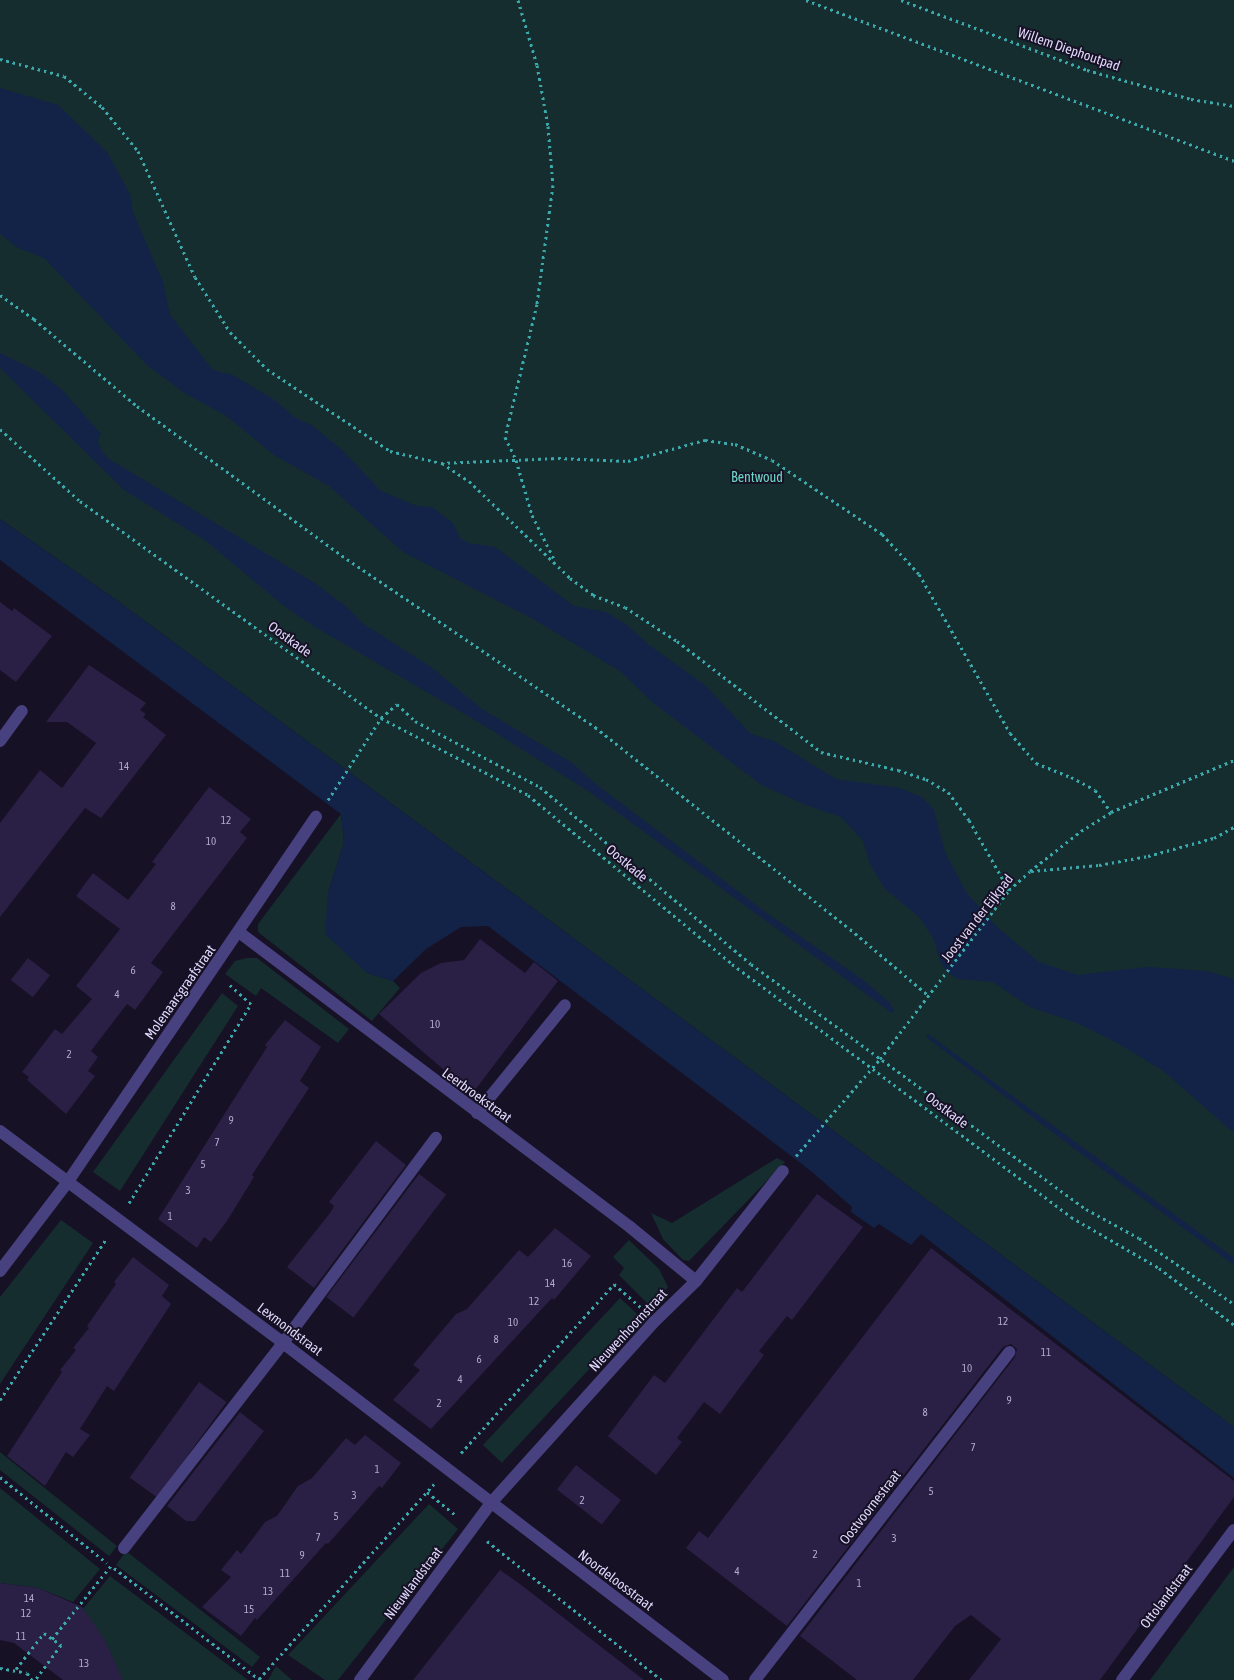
<!DOCTYPE html>
<style>
body{margin:0}
#map{position:relative;width:1234px;height:1680px;overflow:hidden;background:#161125;font-family:"Asap Condensed",sans-serif}
div>[style]{position:absolute}
[style*='--x']{left:calc(var(--x)*1px);top:calc(var(--y)*1px);width:calc(var(--w)*1px);rotate:calc(var(--a)*1deg)}
.green>*{inset:0;background:#152d2e;transform-origin:0 0}
.water>*{inset:0;background:#132347}
.building>*{inset:0;background:#2a1f44;transform-origin:0 0}
.path>*{height:3px;margin-top:-1.5px;transform-origin:0;background:repeating-linear-gradient(90deg,#3baaad 0 2.5px,transparent 0 6.5px)}
.minor>*{height:12px;margin:-6px;padding:0 6px;transform-origin:6px;border-radius:6px;background:#48417f}
span{translate:-50% -50%;white-space:nowrap;text-align:center;line-height:1.15;-webkit-text-stroke:4px #161125;paint-order:stroke}
.number-label{font-size:11px;color:#b2aacd}
.number-label span{-webkit-text-stroke-width:0}
.street-label{font-size:14px;color:#dfd8fb}
.park-label{font-size:14px;color:#6bd5c3}
</style>
<div id="map">
<div class="green">
<div style="clip-path:polygon(0 0,1234px 0,1234px 1427px,115px 599px,0 519px)"></div>
<div style="clip-path:polygon(341px 814px,344px 843px,328px 893px,367px 973px,393px 981px,400px 988px,372px 1021px,258px 932px,258px 924px)"></div>
<div style="clip-path:polygon(247px 958px,257px 958px,349px 1029px,338px 1043px,261px 988px,256px 996px,225px 974px,235px 961px)"></div>
<div style="clip-path:polygon(222px 993px,238px 1006px,120px 1191px,93px 1172px)"></div>
<div style="clip-path:polygon(777px 1158px,785px 1162px,689px 1261px,683px 1260px,663px 1239px,651px 1213px,672px 1223px)"></div>
<div style="clip-path:polygon(61px 1220px,93px 1243px,0 1384px,0 1297px)"></div>
<div style="clip-path:polygon(629px 1240px,659px 1269px,668px 1287px,651px 1307px,619px 1275px,624px 1268px,613px 1257px)"></div>
<div style="left:620px;top:1298px;width:26px;height:201px;rotate:43deg"></div>
<div style="clip-path:polygon(0 1452px,117px 1546px,109px 1556px,0 1470px)"></div>
<div style="clip-path:polygon(0 1488px,100px 1569px,73px 1602px,38px 1588px,0 1583px)"></div>
<div style="clip-path:polygon(429px 1504px,458px 1529px,338px 1680px,325px 1680px,288px 1655px)"></div>
<div style="clip-path:polygon(126px 1551px,260px 1657px,252px 1667px,116px 1565px)"></div>
<div style="clip-path:polygon(1234px 1567px,1234px 1680px,1150px 1680px)"></div>
<div style="clip-path:polygon(110px 1576px,248px 1680px,122px 1680px,105px 1640px,82px 1610px)"></div>
<div style="clip-path:polygon(276px 1666px,292px 1680px,268px 1680px)"></div>
</div>
<div class="water">
<div style="clip-path:polygon(0 88px,58px 105px,107px 152px,130px 194px,133px 212px,163px 282px,170px 315px,213px 370px,233px 375px,276px 401px,294px 417px,313px 426px,342px 450px,381px 491px,417px 506px,432px 507px,453px 523px,460px 538px,468px 543px,495px 547px,574px 606px,606px 612px,627px 625px,649px 645px,705px 685px,751px 734px,774px 741px,836px 779px,899px 788px,922px 797px,934px 810px,945px 852px,966px 892px,997px 927px,1039px 962px,1078px 975px,1147px 967px,1207px 971px,1234px 979px,1234px 1133px,1162px 1070px,1119px 1044px,1077px 1023px,1030px 1007px,993px 982px,958px 979px,948px 973px,941px 963px,933px 938px,920px 918px,885px 889px,870px 864px,863px 841px,841px 817px,803px 804px,760px 784px,652px 702px,620px 671px,533px 619px,403px 552px,329px 486px,274px 455px,225px 415px,186px 394px,148px 366px,44px 258px,18px 248px,0 234px)"></div>
<div style="clip-path:polygon(0 353px,41px 373px,62px 390px,101px 434px,98px 440px,101px 450px,109px 459px,315px 583px,347px 607px,362px 623px,431px 667px,482px 709px,571px 762px,596px 784px,768px 914px,862px 979px,890px 1003px,894px 1011px,892px 1013px,588px 791px,485px 726px,315px 627px,284px 606px,206px 541px,124px 490px,0 368px)"></div>
<div style="clip-path:polygon(0 519px,115px 599px,1234px 1427px,1234px 1478px,921px 1234px,911px 1245px,879px 1224px,874px 1228px,851px 1212px,852px 1207px,811px 1171px,488px 926px,461px 927px,426px 949px,393px 981px,367px 973px,325px 934px,328px 893px,344px 843px,341px 814px,0 560px)"></div>
<div style="clip-path:polygon(928px 1034px,1234px 1258px,1234px 1265px,1080px 1153px,926px 1037px)"></div>
</div>
<div class="building">
<div style="clip-path:polygon(0 602px,12px 611px,14px 608px,52px 636px,16px 682px,0 670px)"></div>
<div style="clip-path:polygon(89px 665px,146px 703px,140px 710px,146px 714px,143px 717px,166px 735px,101px 818px,85px 808px,0 917px,0 823px,40px 770px,62px 788px,96px 743px,67px 722px,46px 722px)"></div>
<div style="clip-path:polygon(209px 787px,251px 819px,240px 832px,247px 838px,151px 963px,163px 972px,135px 1010px,127px 1004px,91px 1051px,98px 1057px,88px 1071px,95px 1076px,66px 1114px,27px 1080px,29px 1077px,22px 1072px,55px 1029px,62px 1034px,92px 999px,76px 986px,120px 929px,76px 896px,93px 873px,128px 900px,156px 864px,152px 862px)"></div>
<div style="clip-path:polygon(480px 939px,525px 973px,534px 962px,558px 981px,472px 1094px,379px 1014px,421px 973px,441px 963px,464px 960px)"></div>
<div style="left:28px;top:958px;width:28px;height:28px;rotate:38deg"></div>
<div style="clip-path:polygon(285px 1020px,321px 1047px,300px 1081px,309px 1088px,252px 1175px,254px 1177px,227px 1221px,211px 1242px,204px 1237px,197px 1248px,158px 1219px,267px 1047px,265px 1045px)"></div>
<div style="clip-path:polygon(376px 1141px,406px 1165px,314px 1288px,287px 1267px,330px 1213px,334px 1206px,329px 1202px)"></div>
<div style="left:419px;top:1174px;width:34px;height:154px;rotate:37deg"></div>
<div style="clip-path:polygon(817px 1194px,863px 1227px,792px 1320px,787px 1316px,759px 1351px,764px 1355px,720px 1414px,704px 1402px,677px 1438px,682px 1442px,656px 1475px,608px 1436px,654px 1375px,665px 1383px,737px 1288px,742px 1292px)"></div>
<div style="clip-path:polygon(555px 1228px,591px 1256px,554px 1300px,552px 1298px,431px 1429px,393px 1400px,420px 1370px,413px 1365px,456px 1314px,467px 1309px,519px 1250px,528px 1257px)"></div>
<div style="clip-path:polygon(931px 1248px,1234px 1481px,1234px 1497px,1100px 1680px,969px 1680px,1001px 1639px,971px 1615px,955px 1626px,913px 1680px,857px 1680px,800px 1636px,1015px 1357px,1017px 1349px,1011px 1344px,1003px 1347px,787px 1626px,686px 1548px,699px 1531px,708px 1538px)"></div>
<div style="clip-path:polygon(133px 1257px,169px 1285px,162px 1296px,171px 1304px,114px 1391px,107px 1386px,80px 1429px,90px 1435px,73px 1457px,66px 1452px,45px 1486px,7px 1456px,62px 1372px,60px 1370px,76px 1350px,73px 1348px,89px 1328px,87px 1326px,116px 1284px,114px 1282px)"></div>
<div style="left:199px;top:1382px;width:34px;height:118px;rotate:36deg"></div>
<div style="clip-path:polygon(240px 1412px,264px 1431px,195px 1521px,186px 1521px,167px 1506px)"></div>
<div style="clip-path:polygon(365px 1435px,401px 1463px,382px 1488px,379px 1486px,328px 1544px,326px 1543px,257px 1620px,255px 1618px,241px 1636px,202px 1607px,231px 1577px,221px 1570px,237px 1550px,241px 1554px,265px 1522px,277px 1516px,298px 1486px,312px 1478px,346px 1438px,355px 1445px)"></div>
<div style="left:576px;top:1465px;width:57px;height:31px;rotate:38deg"></div>
<div style="clip-path:polygon(500px 1570px,520px 1584px,644px 1680px,413px 1680px)"></div>
<div style="clip-path:polygon(0 1583px,38px 1588px,82px 1607px,105px 1640px,123px 1680px,63px 1680px,14px 1643px,0 1640px)"></div>
</div>
<div class="path">
<div style="--x:518;--y:0;--w:68;--a:73.7"></div>
<div style="--x:537;--y:65;--w:62;--a:79.8"></div>
<div style="--x:548;--y:126;--w:59;--a:85.2"></div>
<div style="--x:553;--y:185;--w:120;--a:97.7"></div>
<div style="--x:537;--y:304;--w:137;--a:103.5"></div>
<div style="--x:505;--y:437;--w:25;--a:64"></div>
<div style="--x:516;--y:460;--w:57;--a:73.8"></div>
<div style="--x:532;--y:515;--w:51;--a:63.4"></div>
<div style="--x:806;--y:0;--w:457;--a:20.6"></div>
<div style="--x:901;--y:0;--w:199;--a:20.6"></div>
<div style="--x:1087;--y:70;--w:108;--a:15.6"></div>
<div style="--x:1191;--y:99;--w:44;--a:9.2"></div>
<div style="--x:0;--y:59;--w:66;--a:14.9"></div>
<div style="--x:64;--y:76;--w:49;--a:39.2"></div>
<div style="--x:102;--y:107;--w:57;--a:50.7"></div>
<div style="--x:138;--y:151;--w:138;--a:65.7"></div>
<div style="--x:195;--y:277;--w:65;--a:57.5"></div>
<div style="--x:230;--y:332;--w:52;--a:45"></div>
<div style="--x:267;--y:369;--w:148;--a:33.7"></div>
<div style="--x:390;--y:451;--w:52;--a:13.2"></div>
<div style="--x:441;--y:463;--w:117;--a:-2.4"></div>
<div style="--x:558;--y:458;--w:70;--a:2.5"></div>
<div style="--x:628;--y:461;--w:80;--a:-15.3"></div>
<div style="--x:705;--y:440;--w:30;--a:8"></div>
<div style="--x:735;--y:444;--w:40;--a:23.4"></div>
<div style="--x:772;--y:460;--w:133;--a:33.9"></div>
<div style="--x:882;--y:534;--w:54;--a:47.2"></div>
<div style="--x:919;--y:574;--w:183;--a:60.2"></div>
<div style="--x:1010;--y:733;--w:40;--a:49"></div>
<div style="--x:1036;--y:763;--w:38;--a:22"></div>
<div style="--x:1071;--y:777;--w:27;--a:28"></div>
<div style="--x:1095;--y:790;--w:27;--a:54"></div>
<div style="--x:0;--y:295;--w:42;--a:35.2"></div>
<div style="--x:34;--y:319;--w:135;--a:40.2"></div>
<div style="--x:137;--y:406;--w:260;--a:36.1"></div>
<div style="--x:347;--y:559;--w:300;--a:34.1"></div>
<div style="--x:595;--y:727;--w:325;--a:38.4"></div>
<div style="--x:850;--y:929;--w:104;--a:40.3"></div>
<div style="--x:0;--y:429;--w:108;--a:42"></div>
<div style="--x:80;--y:501;--w:371;--a:35.8"></div>
<div style="--x:381;--y:718;--w:166;--a:27.6"></div>
<div style="--x:528;--y:795;--w:265;--a:39.6"></div>
<div style="--x:732;--y:964;--w:423;--a:36.7"></div>
<div style="--x:1071;--y:1217;--w:102;--a:30.1"></div>
<div style="--x:1159;--y:1268;--w:94;--a:37.2"></div>
<div style="--x:442;--y:463;--w:32;--a:34"></div>
<div style="--x:469;--y:481;--w:140;--a:43.8"></div>
<div style="--x:570;--y:578;--w:29;--a:36"></div>
<div style="--x:593;--y:595;--w:34;--a:21"></div>
<div style="--x:625;--y:607;--w:62;--a:33.2"></div>
<div style="--x:677;--y:641;--w:182;--a:37.6"></div>
<div style="--x:821;--y:752;--w:79;--a:13.2"></div>
<div style="--x:898;--y:770;--w:29;--a:18"></div>
<div style="--x:926;--y:779;--w:26;--a:31"></div>
<div style="--x:948;--y:792;--w:35;--a:53"></div>
<div style="--x:969;--y:820;--w:81;--a:60.3"></div>
<div style="--x:328;--y:800;--w:98;--a:-57.1"></div>
<div style="--x:381;--y:718;--w:21;--a:-41"></div>
<div style="--x:397;--y:704;--w:25;--a:43"></div>
<div style="--x:415;--y:721;--w:141;--a:27.8"></div>
<div style="--x:540;--y:787;--w:275;--a:40"></div>
<div style="--x:751;--y:964;--w:415;--a:36.2"></div>
<div style="--x:1086;--y:1209;--w:60;--a:28.7"></div>
<div style="--x:1139;--y:1238;--w:116;--a:34.8"></div>
<div style="--x:1031;--y:871;--w:68;--a:-5"></div>
<div style="--x:1099;--y:865;--w:50;--a:-10.4"></div>
<div style="--x:1148;--y:856;--w:68;--a:-15.3"></div>
<div style="--x:1214;--y:838;--w:23;--a:-29"></div>
<div style="--x:796;--y:1156;--w:128;--a:-49.1"></div>
<div style="--x:880;--y:1059;--w:213;--a:-52.6"></div>
<div style="--x:1009;--y:890;--w:28;--a:-42"></div>
<div style="--x:1030;--y:871;--w:65;--a:-38.1"></div>
<div style="--x:1081;--y:831;--w:36;--a:-32"></div>
<div style="--x:1111;--y:812;--w:134;--a:-22.9"></div>
<div style="--x:129;--y:1203;--w:233;--a:-58.5"></div>
<div style="--x:251;--y:1004;--w:30;--a:-138"></div>
<div style="--x:0;--y:1400;--w:194;--a:-56.6"></div>
<div style="--x:461;--y:1453;--w:228;--a:-47.8"></div>
<div style="--x:614;--y:1284;--w:35;--a:41"></div>
<div style="--x:0;--y:1477;--w:137;--a:38.8"></div>
<div style="--x:427;--y:1492;--w:36;--a:39"></div>
<div style="--x:487;--y:1541;--w:223;--a:38.5"></div>
<div style="--x:114;--y:1568;--w:184;--a:37.5"></div>
<div style="--x:52;--y:1639;--w:97;--a:-51.2"></div>
<div style="--x:0;--y:1668;--w:27;--a:10"></div>
<div style="--x:27;--y:1673;--w:9;--a:54"></div>
<div style="--x:16;--y:1669;--w:46;--a:-52.1"></div>
<div style="--x:44;--y:1633;--w:21;--a:35"></div>
<div style="--x:61;--y:1645;--w:44;--a:126.6"></div>
<div style="--x:259;--y:1679;--w:262;--a:-48.1"></div>
</div>
<div class="minor">
<div style="--x:0;--y:741;--w:37;--a:-54"></div>
<div style="--x:240;--y:933;--w:488;--a:37"></div>
<div style="--x:630;--y:1227;--w:85;--a:39.3"></div>
<div style="--x:477;--y:1113;--w:139;--a:-50.8"></div>
<div style="--x:0;--y:1131;--w:354;--a:36.8"></div>
<div style="--x:283;--y:1343;--w:554;--a:37.45"></div>
<div style="--x:0;--y:1271;--w:111;--a:-52.7"></div>
<div style="--x:67;--y:1183;--w:443;--a:-55.8"></div>
<div style="--x:124;--y:1548;--w:259;--a:-52.2"></div>
<div style="--x:283;--y:1343;--w:256;--a:-53.3"></div>
<div style="--x:360;--y:1680;--w:219;--a:-53.5"></div>
<div style="--x:490;--y:1504;--w:246;--a:-48"></div>
<div style="--x:655;--y:1321;--w:57;--a:-44.3"></div>
<div style="--x:696;--y:1281;--w:140;--a:-51.7"></div>
<div style="--x:755;--y:1680;--w:415;--a:-52.2"></div>
<div style="--x:1122;--y:1680;--w:187;--a:-53.3"></div>
</div>
<div class="number-label">
<span style="left:124px;top:766px">14</span>
<span style="left:226px;top:820px">12</span>
<span style="left:211px;top:841px">10</span>
<span style="left:173px;top:906px">8</span>
<span style="left:133px;top:970px">6</span>
<span style="left:117px;top:994px">4</span>
<span style="left:435px;top:1024px">10</span>
<span style="left:69px;top:1054px">2</span>
<span style="left:231px;top:1120px">9</span>
<span style="left:217px;top:1142px">7</span>
<span style="left:203px;top:1164px">5</span>
<span style="left:188px;top:1190px">3</span>
<span style="left:170px;top:1216px">1</span>
<span style="left:567px;top:1263px">16</span>
<span style="left:550px;top:1283px">14</span>
<span style="left:534px;top:1301px">12</span>
<span style="left:1003px;top:1321px">12</span>
<span style="left:513px;top:1322px">10</span>
<span style="left:496px;top:1339px">8</span>
<span style="left:1046px;top:1352px">11</span>
<span style="left:479px;top:1359px">6</span>
<span style="left:967px;top:1368px">10</span>
<span style="left:460px;top:1379px">4</span>
<span style="left:1009px;top:1400px">9</span>
<span style="left:439px;top:1403px">2</span>
<span style="left:925px;top:1412px">8</span>
<span style="left:973px;top:1447px">7</span>
<span style="left:377px;top:1469px">1</span>
<span style="left:931px;top:1491px">5</span>
<span style="left:354px;top:1495px">3</span>
<span style="left:582px;top:1500px">2</span>
<span style="left:336px;top:1516px">5</span>
<span style="left:318px;top:1537px">7</span>
<span style="left:894px;top:1538px">3</span>
<span style="left:815px;top:1554px">2</span>
<span style="left:302px;top:1555px">9</span>
<span style="left:737px;top:1571px">4</span>
<span style="left:285px;top:1573px">11</span>
<span style="left:859px;top:1583px">1</span>
<span style="left:268px;top:1591px">13</span>
<span style="left:29px;top:1598px">14</span>
<span style="left:249px;top:1609px">15</span>
<span style="left:26px;top:1613px">12</span>
<span style="left:21px;top:1636px">11</span>
<span style="left:84px;top:1663px">13</span>
</div>
<div class="street-label">
<span style="left:1069px;top:49px;rotate:19deg">Willem Diephoutpad</span>
<span style="left:290px;top:639px;rotate:36deg">Oostkade</span>
<span style="left:627px;top:863px;rotate:40deg">Oostkade</span>
<span style="left:977px;top:918px;rotate:-52deg">Joost van der Eijkpad</span>
<span style="left:180px;top:992px;rotate:-55deg">Molenaarsgraafstraat</span>
<span style="left:477px;top:1095px;rotate:36deg">Leerbroekstraat</span>
<span style="left:947px;top:1110px;rotate:37deg">Oostkade</span>
<span style="left:290px;top:1329px;rotate:37deg">Lexmondstraat</span>
<span style="left:628px;top:1330px;rotate:-47deg">Nieuwenhoornstraat</span>
<span style="left:870px;top:1507px;rotate:-52deg">Oostvoornestraat</span>
<span style="left:616px;top:1580px;rotate:37deg">Noordeloosstraat</span>
<span style="left:413px;top:1583px;rotate:-53deg">Nieuwlandstraat</span>
<span style="left:1166px;top:1596px;rotate:-53deg">Ottolandstraat</span>
</div>
<div class="park-label">
<span style="left:757px;top:477px">Bentwoud</span>
</div>
</div>
